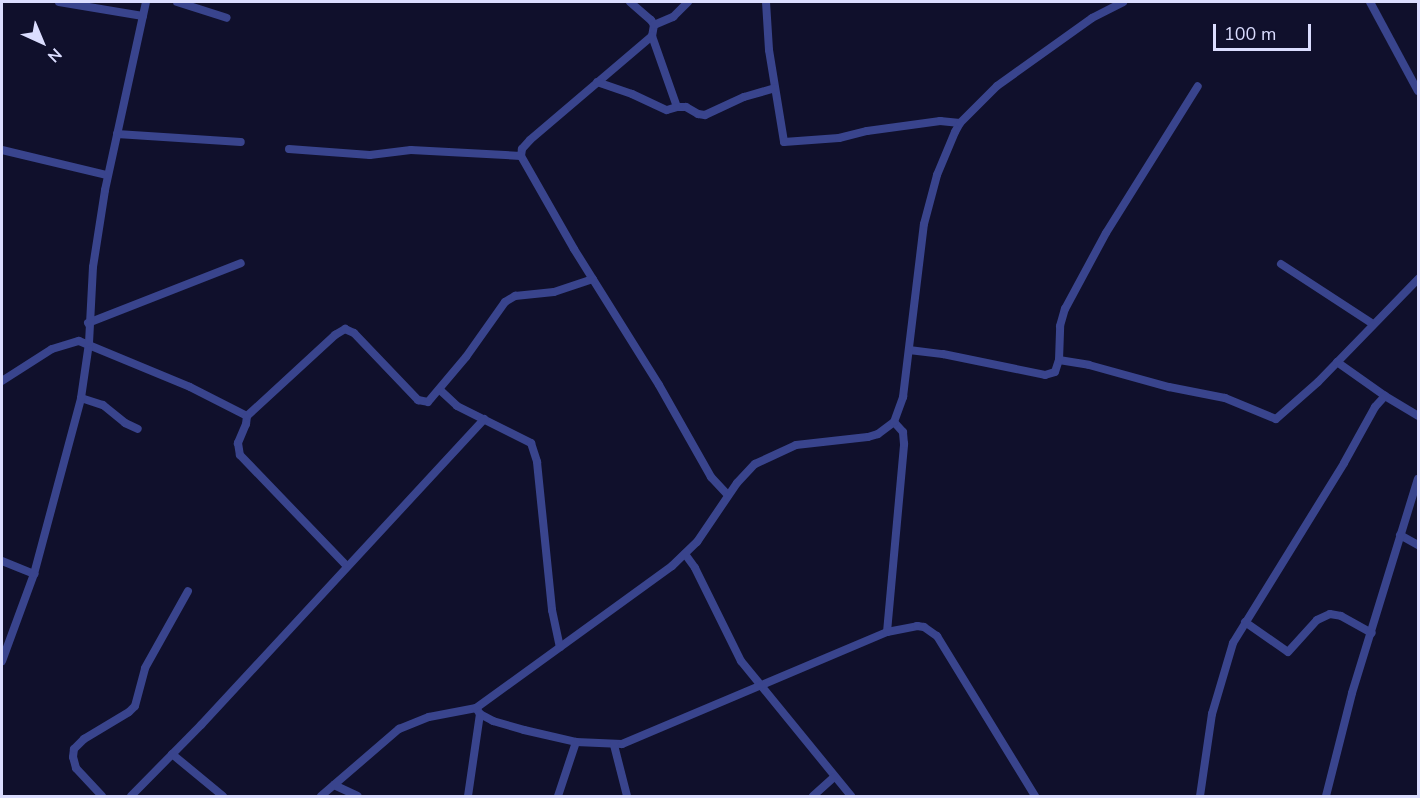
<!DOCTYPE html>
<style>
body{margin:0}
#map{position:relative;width:1420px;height:798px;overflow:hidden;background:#10102c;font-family:"Nunito Sans",sans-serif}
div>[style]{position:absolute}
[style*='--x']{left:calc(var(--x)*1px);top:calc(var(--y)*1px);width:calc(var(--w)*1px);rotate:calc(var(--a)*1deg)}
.street>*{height:8px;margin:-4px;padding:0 4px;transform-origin:4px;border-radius:4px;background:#39448d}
span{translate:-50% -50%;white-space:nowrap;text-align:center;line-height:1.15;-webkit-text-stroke:4.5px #10102c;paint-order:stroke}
.frame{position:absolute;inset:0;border:3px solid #dbddff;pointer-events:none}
.north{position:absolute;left:12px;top:12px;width:60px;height:60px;-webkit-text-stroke:4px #10102c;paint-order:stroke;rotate:136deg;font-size:16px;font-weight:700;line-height:24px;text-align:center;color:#dbddff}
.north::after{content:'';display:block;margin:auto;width:21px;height:27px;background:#dbddff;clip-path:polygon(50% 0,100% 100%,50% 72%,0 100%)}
.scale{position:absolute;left:1213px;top:24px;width:98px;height:27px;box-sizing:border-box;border:3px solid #dbddff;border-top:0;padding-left:8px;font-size:18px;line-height:21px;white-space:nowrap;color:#dbddff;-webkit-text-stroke:4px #10102c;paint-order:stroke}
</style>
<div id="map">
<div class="street">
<div style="--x:59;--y:2;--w:85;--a:9.5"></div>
<div style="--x:177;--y:2;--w:52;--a:17.7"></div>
<div style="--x:630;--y:2;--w:28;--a:41"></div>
<div style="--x:651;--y:20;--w:6;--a:59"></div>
<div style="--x:654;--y:25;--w:11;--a:100"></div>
<div style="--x:652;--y:36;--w:160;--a:139.6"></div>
<div style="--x:530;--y:140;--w:12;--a:132"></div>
<div style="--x:522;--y:149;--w:7;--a:98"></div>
<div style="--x:521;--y:156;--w:107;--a:60.3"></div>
<div style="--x:574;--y:249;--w:160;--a:58"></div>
<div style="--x:659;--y:385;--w:106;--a:60.5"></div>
<div style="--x:711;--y:477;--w:25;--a:47"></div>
<div style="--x:766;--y:2;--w:48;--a:86.4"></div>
<div style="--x:769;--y:50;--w:93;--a:80.7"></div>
<div style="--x:784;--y:142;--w:55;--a:-4.2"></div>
<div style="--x:839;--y:138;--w:29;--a:-14"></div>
<div style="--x:867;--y:131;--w:74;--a:-7.8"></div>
<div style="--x:940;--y:121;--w:20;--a:6"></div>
<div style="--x:1370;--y:2;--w:101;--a:61.7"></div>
<div style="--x:654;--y:25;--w:21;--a:-23"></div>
<div style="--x:673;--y:17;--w:21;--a:-45"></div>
<div style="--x:652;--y:36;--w:75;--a:70.6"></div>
<div style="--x:677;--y:107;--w:9;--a:0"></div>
<div style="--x:686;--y:107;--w:14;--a:30"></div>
<div style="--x:698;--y:114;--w:7;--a:8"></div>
<div style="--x:705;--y:115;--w:43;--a:-24.8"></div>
<div style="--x:744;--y:97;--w:32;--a:-16"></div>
<div style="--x:597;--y:82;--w:37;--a:19"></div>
<div style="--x:632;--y:94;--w:38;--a:25"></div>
<div style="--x:667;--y:110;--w:10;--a:-17"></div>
<div style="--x:117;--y:134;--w:124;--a:3.7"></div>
<div style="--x:289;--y:149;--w:81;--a:4.2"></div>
<div style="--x:370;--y:155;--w:41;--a:-7"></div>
<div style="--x:411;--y:150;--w:110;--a:3.1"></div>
<div style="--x:2;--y:150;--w:108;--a:13.4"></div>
<div style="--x:1281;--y:264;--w:110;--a:33.1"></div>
<div style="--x:88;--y:323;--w:164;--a:-21.4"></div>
<div style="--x:909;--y:350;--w:34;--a:7"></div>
<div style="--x:943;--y:354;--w:104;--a:11.6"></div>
<div style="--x:1045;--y:375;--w:10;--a:-17"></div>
<div style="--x:1055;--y:372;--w:13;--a:-72"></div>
<div style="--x:1059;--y:360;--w:30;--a:9"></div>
<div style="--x:1089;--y:365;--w:83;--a:15.4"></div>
<div style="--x:1169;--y:387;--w:57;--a:11.1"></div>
<div style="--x:1225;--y:398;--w:55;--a:22.4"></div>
<div style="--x:1276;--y:419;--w:56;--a:-41.4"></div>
<div style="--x:1318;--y:382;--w:144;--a:-45.8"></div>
<div style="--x:1059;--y:360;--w:34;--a:-88"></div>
<div style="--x:1060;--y:326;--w:18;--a:-74"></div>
<div style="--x:1065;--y:309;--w:86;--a:-61.7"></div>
<div style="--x:1106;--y:233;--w:173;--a:-58"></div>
<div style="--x:1337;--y:362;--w:59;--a:35.3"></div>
<div style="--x:1385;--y:396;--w:39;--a:31"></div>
<div style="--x:2;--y:381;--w:59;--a:-32.6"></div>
<div style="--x:52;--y:349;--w:28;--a:-17"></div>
<div style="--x:79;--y:341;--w:120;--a:22.5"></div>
<div style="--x:190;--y:387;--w:64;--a:27"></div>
<div style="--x:247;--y:416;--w:8;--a:97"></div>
<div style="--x:246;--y:424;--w:21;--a:113"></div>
<div style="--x:238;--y:443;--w:12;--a:81"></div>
<div style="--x:240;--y:455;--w:153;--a:46.1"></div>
<div style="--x:440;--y:390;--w:23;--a:43"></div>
<div style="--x:457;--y:406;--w:83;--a:26.6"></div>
<div style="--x:531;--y:443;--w:20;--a:72"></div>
<div style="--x:537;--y:462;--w:149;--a:84.2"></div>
<div style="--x:552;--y:610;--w:38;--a:78"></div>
<div style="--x:81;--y:398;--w:23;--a:18"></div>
<div style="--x:103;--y:405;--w:28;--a:39"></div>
<div style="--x:125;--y:423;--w:14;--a:25"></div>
<div style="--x:247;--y:416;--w:120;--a:-42.6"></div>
<div style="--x:335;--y:335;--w:12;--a:-31"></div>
<div style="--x:345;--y:329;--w:10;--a:24"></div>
<div style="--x:354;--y:333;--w:93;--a:46.3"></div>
<div style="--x:418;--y:400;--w:10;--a:11"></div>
<div style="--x:428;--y:402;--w:59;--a:-49.8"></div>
<div style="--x:466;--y:357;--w:67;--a:-54.7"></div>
<div style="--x:505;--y:302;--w:12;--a:-31"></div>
<div style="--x:515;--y:296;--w:39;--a:-6"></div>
<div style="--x:554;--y:292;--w:41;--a:-18.4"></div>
<div style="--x:1400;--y:535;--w:21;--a:29"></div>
<div style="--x:685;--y:554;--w:17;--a:54"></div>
<div style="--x:695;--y:568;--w:104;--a:63.7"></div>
<div style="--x:741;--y:661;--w:174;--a:50.8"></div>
<div style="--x:2;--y:561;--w:35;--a:22"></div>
<div style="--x:1245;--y:622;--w:52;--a:34.9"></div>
<div style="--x:1288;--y:652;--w:43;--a:-47.8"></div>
<div style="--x:1317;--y:620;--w:14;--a:-25"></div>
<div style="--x:1330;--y:614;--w:11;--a:10"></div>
<div style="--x:1341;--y:616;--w:35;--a:29"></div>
<div style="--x:887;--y:632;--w:189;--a:-84.8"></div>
<div style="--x:904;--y:444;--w:12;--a:-95"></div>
<div style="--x:903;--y:432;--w:13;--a:-132"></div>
<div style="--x:2;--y:661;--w:93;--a:-69.8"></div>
<div style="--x:34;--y:574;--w:182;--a:-75"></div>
<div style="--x:81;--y:398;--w:56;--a:-81.7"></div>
<div style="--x:89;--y:343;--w:76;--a:-87"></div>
<div style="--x:93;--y:267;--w:78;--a:-81.1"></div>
<div style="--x:105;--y:190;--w:192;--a:-77.7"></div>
<div style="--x:476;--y:708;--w:7;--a:56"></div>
<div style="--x:480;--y:714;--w:15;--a:28"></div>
<div style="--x:493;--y:721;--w:32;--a:16"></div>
<div style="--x:524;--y:730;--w:53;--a:13"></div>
<div style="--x:576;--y:742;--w:46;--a:2.5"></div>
<div style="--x:622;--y:744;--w:288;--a:-22.9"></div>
<div style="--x:887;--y:632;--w:31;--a:-11"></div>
<div style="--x:917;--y:626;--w:7;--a:8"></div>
<div style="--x:924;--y:627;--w:16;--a:35"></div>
<div style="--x:937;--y:636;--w:188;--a:58.5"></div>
<div style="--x:614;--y:745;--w:53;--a:75.7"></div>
<div style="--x:172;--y:754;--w:66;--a:39.5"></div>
<div style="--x:334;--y:785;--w:26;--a:25"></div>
<div style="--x:102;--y:796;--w:38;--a:-133"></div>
<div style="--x:76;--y:768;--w:11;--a:-105"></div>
<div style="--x:73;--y:757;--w:8;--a:-83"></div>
<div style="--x:74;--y:749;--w:14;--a:-45"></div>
<div style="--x:84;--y:739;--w:52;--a:-31"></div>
<div style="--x:129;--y:712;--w:8;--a:-45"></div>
<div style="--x:135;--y:706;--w:39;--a:-75"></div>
<div style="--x:145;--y:668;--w:88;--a:-60.8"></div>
<div style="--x:131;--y:796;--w:100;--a:-45.4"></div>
<div style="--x:201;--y:725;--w:417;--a:-47.2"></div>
<div style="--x:321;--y:796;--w:103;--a:-40.7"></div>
<div style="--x:399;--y:729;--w:32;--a:-22"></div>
<div style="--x:429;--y:717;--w:48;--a:-10.8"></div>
<div style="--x:476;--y:708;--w:242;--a:-35.9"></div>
<div style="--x:672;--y:566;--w:35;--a:-44"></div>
<div style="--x:697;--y:542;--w:71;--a:-55.9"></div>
<div style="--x:737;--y:483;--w:26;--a:-47"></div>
<div style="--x:755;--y:464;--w:45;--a:-24.9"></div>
<div style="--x:796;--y:445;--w:72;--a:-6.3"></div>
<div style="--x:868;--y:437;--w:10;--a:-17"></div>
<div style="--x:878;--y:434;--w:20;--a:-37"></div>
<div style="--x:894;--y:422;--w:27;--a:-70"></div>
<div style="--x:903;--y:397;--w:174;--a:-83.1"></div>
<div style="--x:924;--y:224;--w:51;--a:-75.1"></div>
<div style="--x:937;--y:175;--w:47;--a:-67.3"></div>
<div style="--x:955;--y:132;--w:10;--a:-61"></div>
<div style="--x:960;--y:123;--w:52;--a:-45"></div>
<div style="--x:997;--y:86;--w:117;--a:-35.6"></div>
<div style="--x:1092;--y:18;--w:35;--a:-27"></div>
<div style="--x:468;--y:796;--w:83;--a:-81.7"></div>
<div style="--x:558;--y:796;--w:57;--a:-71.6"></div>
<div style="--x:813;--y:796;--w:28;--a:-42"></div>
<div style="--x:1200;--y:796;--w:83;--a:-81.7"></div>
<div style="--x:1212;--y:714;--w:74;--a:-73.5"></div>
<div style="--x:1233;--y:643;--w:211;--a:-58.3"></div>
<div style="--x:1344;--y:463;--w:64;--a:-61"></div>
<div style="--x:1375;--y:407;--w:15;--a:-48"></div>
<div style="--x:1326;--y:796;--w:106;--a:-75.8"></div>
<div style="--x:1352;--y:693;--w:224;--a:-72.9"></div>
</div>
<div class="frame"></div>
<div class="north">N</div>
<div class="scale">100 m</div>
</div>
